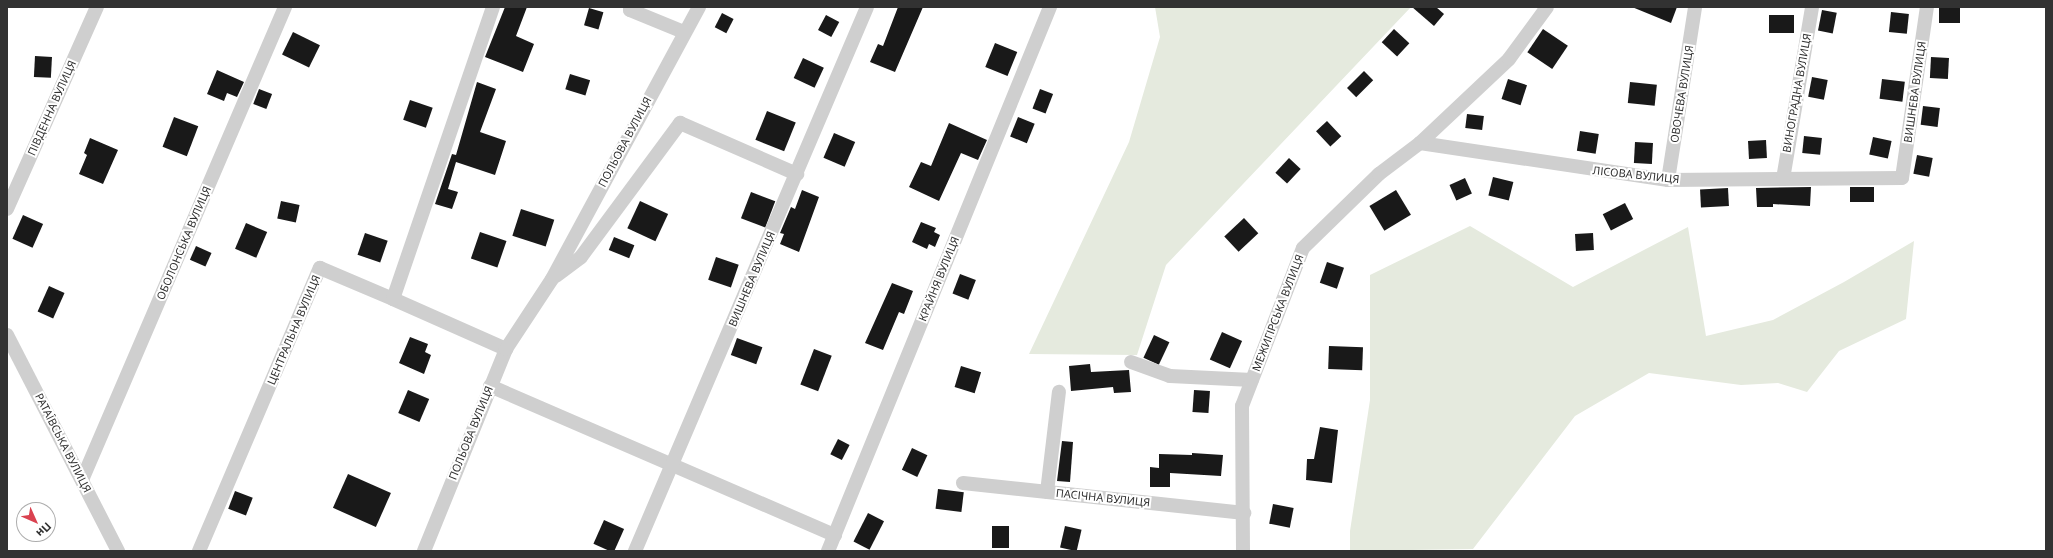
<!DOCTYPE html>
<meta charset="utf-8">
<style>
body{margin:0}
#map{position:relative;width:2053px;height:558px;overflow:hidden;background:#fff;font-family:"Noto Sans",sans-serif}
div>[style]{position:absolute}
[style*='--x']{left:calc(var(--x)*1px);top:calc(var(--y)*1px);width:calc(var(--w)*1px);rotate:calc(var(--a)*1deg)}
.green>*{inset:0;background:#e5eade}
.building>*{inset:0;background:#191919;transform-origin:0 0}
.minor>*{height:14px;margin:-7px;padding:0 7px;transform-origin:7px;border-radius:7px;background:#cfcfcf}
span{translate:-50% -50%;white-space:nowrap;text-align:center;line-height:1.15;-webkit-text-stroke:4px #fff;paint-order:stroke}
.street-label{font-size:11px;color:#323232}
.frame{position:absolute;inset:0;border:8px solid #323232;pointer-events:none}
.north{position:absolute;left:16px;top:502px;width:40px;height:40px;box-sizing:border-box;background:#fff;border:1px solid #adadad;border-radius:50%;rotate:135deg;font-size:11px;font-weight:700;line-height:16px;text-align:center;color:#323232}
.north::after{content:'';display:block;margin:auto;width:14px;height:18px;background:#da4250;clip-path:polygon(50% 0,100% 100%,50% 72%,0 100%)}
</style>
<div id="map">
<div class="green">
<div style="clip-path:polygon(1155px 7px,1411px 7px,1166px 265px,1137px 355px,1029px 354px,1129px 142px,1160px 37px)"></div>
<div style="clip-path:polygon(1470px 226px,1573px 287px,1688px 227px,1706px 336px,1773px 320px,1844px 282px,1914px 241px,1906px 319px,1839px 351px,1807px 392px,1778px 383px,1741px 385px,1649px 373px,1575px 416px,1473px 549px,1350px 551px,1350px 531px,1370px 400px,1370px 275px)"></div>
</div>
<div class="building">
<div style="clip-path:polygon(505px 7px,527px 7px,516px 36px,534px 44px,523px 72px,485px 57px)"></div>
<div style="clip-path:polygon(898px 7px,923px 7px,895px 72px,870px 62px,878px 44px,883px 46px)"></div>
<div style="clip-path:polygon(1412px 7px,1436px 7px,1444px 14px,1434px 26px)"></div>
<div style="clip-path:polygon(1632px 7px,1677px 7px,1671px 23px)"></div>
<div style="left:1939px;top:7px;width:21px;height:16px"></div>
<div style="left:589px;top:8px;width:15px;height:18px;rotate:16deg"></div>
<div style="left:1822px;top:10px;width:15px;height:21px;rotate:11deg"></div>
<div style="left:1891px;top:12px;width:18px;height:20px;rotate:6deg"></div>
<div style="left:722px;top:13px;width:13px;height:16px;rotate:27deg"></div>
<div style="left:826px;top:15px;width:15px;height:17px;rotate:28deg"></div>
<div style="left:1794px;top:15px;width:18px;height:25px;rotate:90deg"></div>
<div style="left:1394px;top:29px;width:21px;height:18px;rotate:43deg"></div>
<div style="left:1543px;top:29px;width:30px;height:28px;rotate:34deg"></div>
<div style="left:293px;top:32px;width:30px;height:25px;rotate:26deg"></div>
<div style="left:995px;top:43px;width:24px;height:26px;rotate:22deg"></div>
<div style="left:35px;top:56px;width:17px;height:21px;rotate:3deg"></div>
<div style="left:1931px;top:57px;width:18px;height:21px;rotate:3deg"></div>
<div style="left:803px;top:58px;width:23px;height:22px;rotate:25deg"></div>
<div style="clip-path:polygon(217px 70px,244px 82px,237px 97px,227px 93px,224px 101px,207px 94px)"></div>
<div style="left:1364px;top:71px;width:13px;height:24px;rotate:45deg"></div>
<div style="left:570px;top:74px;width:21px;height:16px;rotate:17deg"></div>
<div style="left:1812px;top:77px;width:16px;height:20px;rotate:11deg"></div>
<div style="left:1508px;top:79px;width:20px;height:21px;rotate:18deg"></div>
<div style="left:1882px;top:79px;width:23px;height:20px;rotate:7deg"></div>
<div style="clip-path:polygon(477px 82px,496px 89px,480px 132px,506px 141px,495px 175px,456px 162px,448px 189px,458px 192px,452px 209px,435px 204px,452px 154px,456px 155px)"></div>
<div style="left:1630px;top:82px;width:27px;height:21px;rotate:6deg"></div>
<div style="left:259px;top:89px;width:14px;height:16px;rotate:21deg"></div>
<div style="left:1040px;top:89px;width:14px;height:21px;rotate:21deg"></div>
<div style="left:410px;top:100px;width:24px;height:21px;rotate:19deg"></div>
<div style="left:1923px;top:106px;width:17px;height:19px;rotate:7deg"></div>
<div style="left:767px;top:111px;width:31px;height:31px;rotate:22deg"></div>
<div style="left:1467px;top:114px;width:17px;height:14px;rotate:7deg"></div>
<div style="left:174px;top:117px;width:26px;height:32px;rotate:21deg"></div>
<div style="left:1018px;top:117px;width:18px;height:21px;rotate:22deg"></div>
<div style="left:1327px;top:121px;width:21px;height:15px;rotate:47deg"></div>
<div style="clip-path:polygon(949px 123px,987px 140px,978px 160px,961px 153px,939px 201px,909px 187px,921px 162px,931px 166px)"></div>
<div style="left:1580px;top:131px;width:19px;height:20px;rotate:9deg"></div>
<div style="left:834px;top:133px;width:23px;height:27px;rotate:23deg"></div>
<div style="left:1804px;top:136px;width:18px;height:17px;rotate:6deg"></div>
<div style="left:1873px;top:137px;width:19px;height:18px;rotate:12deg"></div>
<div style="clip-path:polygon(90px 138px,118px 150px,103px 184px,79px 174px,87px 155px,84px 153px)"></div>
<div style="left:1766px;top:140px;width:18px;height:18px;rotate:87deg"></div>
<div style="left:1635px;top:142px;width:18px;height:21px;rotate:3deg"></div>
<div style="left:1917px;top:155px;width:16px;height:19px;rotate:11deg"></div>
<div style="left:1289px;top:158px;width:16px;height:20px;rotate:43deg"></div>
<div style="left:1493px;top:177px;width:21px;height:19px;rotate:14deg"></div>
<div style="left:1465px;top:178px;width:17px;height:17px;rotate:66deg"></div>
<div style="clip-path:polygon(1811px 187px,1810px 206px,1773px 204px,1773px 207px,1757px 207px,1756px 188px)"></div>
<div style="left:1850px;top:187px;width:24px;height:15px"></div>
<div style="left:1728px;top:188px;width:18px;height:28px;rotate:87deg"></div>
<div style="clip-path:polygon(802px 190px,819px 197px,799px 252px,780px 244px,784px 234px,780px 233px,791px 207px,795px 209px)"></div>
<div style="left:1396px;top:190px;width:29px;height:31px;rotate:59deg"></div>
<div style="left:751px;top:192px;width:26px;height:28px;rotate:21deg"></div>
<div style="left:281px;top:201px;width:19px;height:18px;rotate:12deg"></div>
<div style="left:640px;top:201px;width:31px;height:30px;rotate:25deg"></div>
<div style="left:1625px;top:203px;width:18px;height:25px;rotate:63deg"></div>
<div style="left:521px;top:209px;width:35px;height:28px;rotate:18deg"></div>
<div style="left:23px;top:215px;width:22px;height:26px;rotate:24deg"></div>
<div style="left:1244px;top:218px;width:21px;height:27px;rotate:47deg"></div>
<div style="clip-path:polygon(921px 222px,936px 228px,934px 232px,940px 235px,935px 247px,929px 244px,927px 249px,912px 242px)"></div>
<div style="left:246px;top:223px;width:23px;height:28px;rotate:23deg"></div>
<div style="left:480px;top:232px;width:28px;height:28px;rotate:19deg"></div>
<div style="left:365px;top:233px;width:24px;height:23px;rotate:19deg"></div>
<div style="left:1593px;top:233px;width:17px;height:18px;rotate:87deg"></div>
<div style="left:614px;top:237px;width:22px;height:14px;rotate:22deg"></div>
<div style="left:196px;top:246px;width:17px;height:15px;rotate:24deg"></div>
<div style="left:716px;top:257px;width:24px;height:24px;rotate:19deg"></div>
<div style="left:1327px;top:262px;width:18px;height:22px;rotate:19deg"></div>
<div style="left:960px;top:274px;width:17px;height:21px;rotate:21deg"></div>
<div style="clip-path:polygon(892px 283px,913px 291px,904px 314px,899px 312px,883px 350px,865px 343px)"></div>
<div style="left:49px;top:286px;width:17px;height:28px;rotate:24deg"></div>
<div style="left:1222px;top:332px;width:22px;height:30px;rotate:24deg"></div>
<div style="left:1154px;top:335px;width:17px;height:25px;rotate:25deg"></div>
<div style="clip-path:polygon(410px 337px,428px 344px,425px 352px,431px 355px,424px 374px,399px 363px)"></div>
<div style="left:737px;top:338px;width:27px;height:18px;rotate:20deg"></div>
<div style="left:1329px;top:346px;width:34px;height:23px;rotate:2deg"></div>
<div style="left:814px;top:349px;width:19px;height:38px;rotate:21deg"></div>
<div style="clip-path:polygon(1090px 364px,1091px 372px,1129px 370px,1131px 392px,1114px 393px,1113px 387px,1071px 391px,1069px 366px)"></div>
<div style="left:961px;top:366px;width:21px;height:22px;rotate:17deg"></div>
<div style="left:408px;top:390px;width:23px;height:25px;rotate:23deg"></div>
<div style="left:1194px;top:390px;width:16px;height:22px;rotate:4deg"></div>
<div style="clip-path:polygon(1320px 427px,1338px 430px,1332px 483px,1306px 480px,1307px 459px,1314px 459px)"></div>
<div style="left:838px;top:439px;width:13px;height:17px;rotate:27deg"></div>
<div style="clip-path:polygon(1062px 441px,1073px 442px,1070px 482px,1057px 481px)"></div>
<div style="left:912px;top:448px;width:17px;height:24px;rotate:25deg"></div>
<div style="clip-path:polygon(1192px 453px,1223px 455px,1221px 476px,1170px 473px,1170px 487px,1150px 487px,1150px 467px,1159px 468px,1159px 454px,1192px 455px)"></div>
<div style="left:348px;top:474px;width:47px;height:37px;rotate:24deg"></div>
<div style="left:938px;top:489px;width:26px;height:20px;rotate:7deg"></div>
<div style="left:235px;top:491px;width:19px;height:19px;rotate:21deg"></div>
<div style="left:1273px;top:504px;width:21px;height:20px;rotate:11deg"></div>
<div style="left:868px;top:513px;width:18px;height:32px;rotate:27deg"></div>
<div style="left:604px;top:520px;width:22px;height:26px;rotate:24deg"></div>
<div style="left:992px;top:526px;width:17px;height:22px"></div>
<div style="left:1065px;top:526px;width:17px;height:22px;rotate:13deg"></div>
</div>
<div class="minor">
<div style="--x:630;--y:7;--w:3;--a:90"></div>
<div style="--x:630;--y:10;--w:58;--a:22.2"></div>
<div style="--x:1420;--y:143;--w:251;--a:8.5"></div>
<div style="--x:1668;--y:180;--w:234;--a:-0.5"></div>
<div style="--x:1902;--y:178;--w:173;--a:-81.7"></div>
<div style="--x:1783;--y:179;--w:174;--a:-80.4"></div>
<div style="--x:1668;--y:180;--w:175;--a:-81.1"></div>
<div style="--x:7;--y:209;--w:221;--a:-66"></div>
<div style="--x:556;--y:276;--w:31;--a:-37"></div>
<div style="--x:581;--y:257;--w:167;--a:-53.5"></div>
<div style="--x:680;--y:123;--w:128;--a:23.6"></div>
<div style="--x:393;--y:299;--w:124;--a:23.9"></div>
<div style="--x:7;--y:335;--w:243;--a:62.8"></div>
<div style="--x:1131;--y:362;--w:41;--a:19.7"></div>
<div style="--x:1170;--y:376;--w:82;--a:2.8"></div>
<div style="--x:490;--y:386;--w:376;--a:23.4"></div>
<div style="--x:82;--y:480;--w:515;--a:-66.77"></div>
<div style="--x:963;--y:483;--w:283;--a:6.1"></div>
<div style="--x:1047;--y:492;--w:101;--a:-83.2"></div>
<div style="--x:199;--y:551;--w:308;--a:-66.9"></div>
<div style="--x:320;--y:268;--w:79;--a:23"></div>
<div style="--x:393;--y:299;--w:309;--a:-71.1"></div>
<div style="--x:424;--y:551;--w:218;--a:-67.9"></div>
<div style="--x:506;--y:349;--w:84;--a:-56.7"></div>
<div style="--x:552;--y:279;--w:309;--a:-61.6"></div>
<div style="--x:635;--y:551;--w:591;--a:-66.9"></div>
<div style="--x:828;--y:551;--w:588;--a:-67.8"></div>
<div style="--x:1243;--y:551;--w:145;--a:-90.4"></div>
<div style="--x:1242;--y:406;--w:169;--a:-68.9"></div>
<div style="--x:1303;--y:248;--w:106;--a:-44.2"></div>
<div style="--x:1379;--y:174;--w:51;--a:-37.1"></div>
<div style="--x:1420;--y:143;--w:122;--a:-43.3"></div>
<div style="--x:1509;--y:59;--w:64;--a:-53.8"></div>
</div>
<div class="street-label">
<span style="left:1915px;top:92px;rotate:-82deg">ВИШНЕВА ВУЛИЦЯ</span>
<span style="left:1797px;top:93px;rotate:-80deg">ВИНОГРАДНА ВУЛИЦЯ</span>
<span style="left:1682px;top:94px;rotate:-81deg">ОВОЧЕВА ВУЛИЦЯ</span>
<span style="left:52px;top:108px;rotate:-66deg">ПІВДЕННА ВУЛИЦЯ</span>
<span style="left:625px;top:142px;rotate:-62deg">ПОЛЬОВА ВУЛИЦЯ</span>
<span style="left:1636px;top:175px;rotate:6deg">ЛІСОВА ВУЛИЦЯ</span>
<span style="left:184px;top:243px;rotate:-67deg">ОБОЛОНСЬКА ВУЛИЦЯ</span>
<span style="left:752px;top:279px;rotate:-67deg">ВИШНЕВА ВУЛИЦЯ</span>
<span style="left:939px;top:279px;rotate:-68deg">КРАЙНЯ ВУЛИЦЯ</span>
<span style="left:1278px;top:313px;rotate:-69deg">МЕЖИГІРСЬКА ВУЛИЦЯ</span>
<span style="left:294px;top:330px;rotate:-67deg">ЦЕНТРАЛЬНА ВУЛИЦЯ</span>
<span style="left:471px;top:433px;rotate:-68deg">ПОЛЬОВА ВУЛИЦЯ</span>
<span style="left:63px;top:443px;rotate:63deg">РАТАЇВСЬКА ВУЛИЦЯ</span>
<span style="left:1103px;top:498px;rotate:6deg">ПАСІЧНА ВУЛИЦЯ</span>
</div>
<div class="frame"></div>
<div class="north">Пн</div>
</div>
